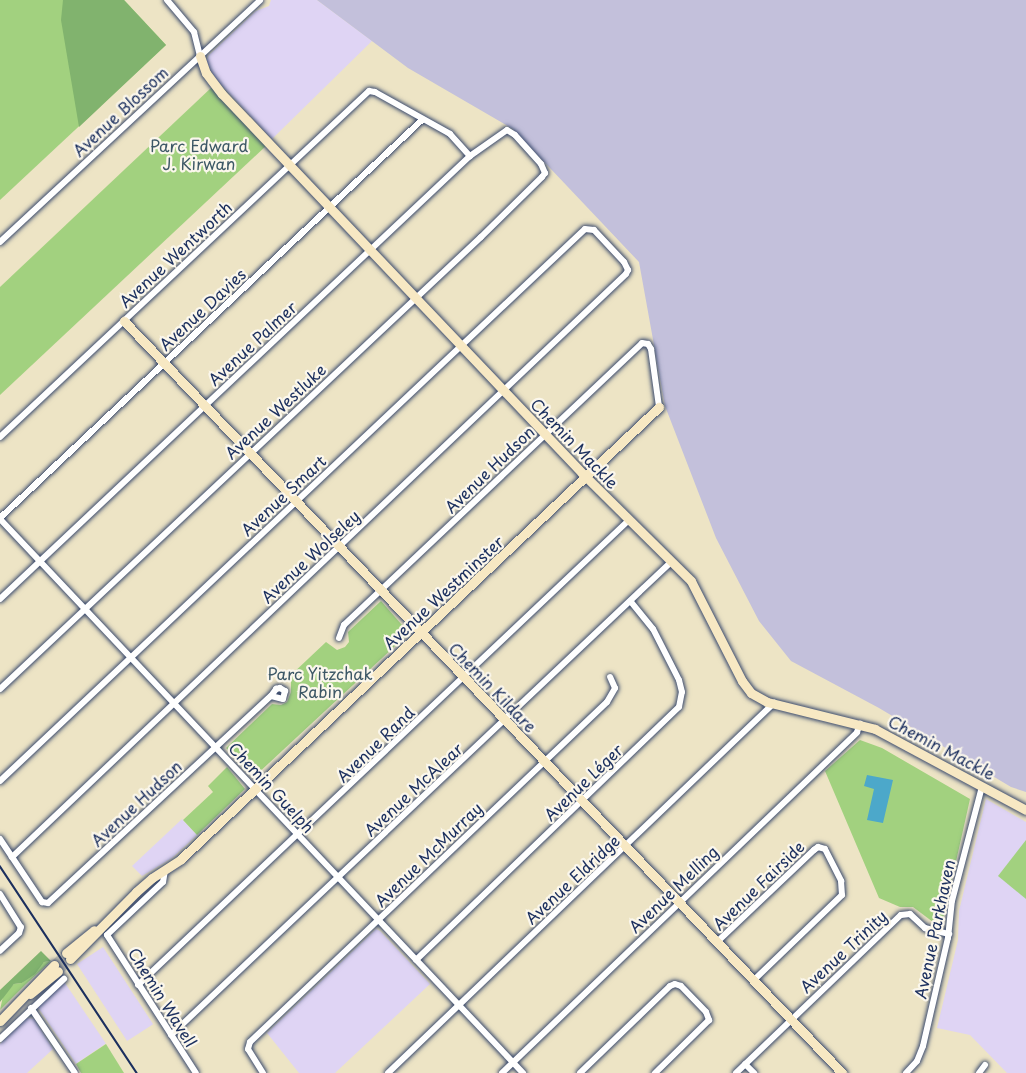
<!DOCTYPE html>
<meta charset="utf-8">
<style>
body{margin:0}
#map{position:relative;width:1026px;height:1073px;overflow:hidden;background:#ede4c5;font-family:"Playpen Sans",sans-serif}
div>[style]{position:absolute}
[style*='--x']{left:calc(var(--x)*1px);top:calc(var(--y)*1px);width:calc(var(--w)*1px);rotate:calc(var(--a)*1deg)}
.built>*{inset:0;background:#dfd4f4;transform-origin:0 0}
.industrial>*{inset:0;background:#c3c0db}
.green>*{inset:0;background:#a2d17f}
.forest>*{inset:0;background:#81b36e}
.water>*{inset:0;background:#4ca8ca}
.secondary-tunnel>*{height:9px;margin-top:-4.5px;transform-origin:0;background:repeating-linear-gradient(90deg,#c3c0b0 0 9px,transparent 0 13.5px)}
.roads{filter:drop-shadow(0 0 2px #3a4a6d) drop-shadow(0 0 2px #3a4a6d)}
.street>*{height:6px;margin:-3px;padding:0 3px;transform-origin:3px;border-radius:3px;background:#fff}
.secondary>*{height:9px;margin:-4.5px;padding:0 4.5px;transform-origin:4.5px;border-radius:4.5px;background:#f7e8c3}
.rail>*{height:1.5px;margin:-0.75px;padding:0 0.75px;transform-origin:0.75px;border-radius:0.75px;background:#1b2f5e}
span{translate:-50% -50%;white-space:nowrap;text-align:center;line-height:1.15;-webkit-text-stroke:4.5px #fbf7ec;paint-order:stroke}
.street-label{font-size:16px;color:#1b2f5e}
.park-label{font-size:16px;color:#3d5866}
</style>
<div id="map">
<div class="built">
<div style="clip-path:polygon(271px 0,317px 0,372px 41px,272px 139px,216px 79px,206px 62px,209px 55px,256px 11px,269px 6px)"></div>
<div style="clip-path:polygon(986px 799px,1026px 822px,1026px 1073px,1007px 1073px,970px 1035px,937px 1028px,958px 940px,959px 911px)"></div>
<div style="clip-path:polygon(182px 819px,197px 835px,172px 858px,142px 876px,132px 866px)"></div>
<div style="clip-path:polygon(376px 929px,380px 931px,430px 984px,335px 1073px,299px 1073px,267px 1033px)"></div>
<div style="left:103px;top:947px;width:92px;height:31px;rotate:57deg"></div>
<div style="left:65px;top:983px;width:73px;height:36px;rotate:56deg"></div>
<div style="clip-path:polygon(27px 1018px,34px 1019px,53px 1049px,27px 1073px,0 1073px,0 1044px)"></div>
</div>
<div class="industrial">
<div style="clip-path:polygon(317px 0,1026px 0,1026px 792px,1011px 787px,879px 708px,791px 661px,759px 621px,716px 538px,665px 406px,639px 262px,513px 129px,408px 68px)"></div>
</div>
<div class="green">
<div style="clip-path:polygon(0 0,124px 0,166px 45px,0 200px)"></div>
<div style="clip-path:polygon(212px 87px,267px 145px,0 395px,0 287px)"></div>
<div style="clip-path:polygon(381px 601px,409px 633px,255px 776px,226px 748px,272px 704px,281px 705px,287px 702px,291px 692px,291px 675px,326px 642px,337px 650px,345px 647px,349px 642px,348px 632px)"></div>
<div style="clip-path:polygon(860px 740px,882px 748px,970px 799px,942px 924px,933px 922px,913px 907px,900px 907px,879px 898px,825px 771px)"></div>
<div style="clip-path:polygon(227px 767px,245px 789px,197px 835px,183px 820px,213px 792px,208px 786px)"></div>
<div style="clip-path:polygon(1026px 840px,1026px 899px,998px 876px)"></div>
<div style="clip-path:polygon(51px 961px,26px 984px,0 1010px,3px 996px,14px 984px,22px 983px,44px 962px)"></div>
<div style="clip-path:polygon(106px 1044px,124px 1073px,81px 1073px,76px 1064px)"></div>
</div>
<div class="forest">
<div style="clip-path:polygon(63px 0,124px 0,166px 45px,79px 127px,61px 20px)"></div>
<div style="clip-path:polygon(41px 951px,51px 961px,44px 962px,35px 974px,22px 983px,14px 984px,0 1002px,0 990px)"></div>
</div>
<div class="water">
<div style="clip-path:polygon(867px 775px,893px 780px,883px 823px,867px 820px,874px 789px,864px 786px)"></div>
</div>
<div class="secondary-tunnel">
<div style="--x:54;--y:965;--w:17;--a:-45"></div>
<div style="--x:58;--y:971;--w:17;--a:-45"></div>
</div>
<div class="roads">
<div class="street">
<div style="--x:167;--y:0;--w:42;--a:49.8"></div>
<div style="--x:194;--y:32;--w:25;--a:76"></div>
<div style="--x:0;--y:242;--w:355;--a:-42.9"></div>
<div style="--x:0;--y:437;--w:506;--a:-43.16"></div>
<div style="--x:369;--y:91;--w:6;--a:9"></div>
<div style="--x:375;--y:92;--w:86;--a:29.2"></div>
<div style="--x:450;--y:134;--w:30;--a:48"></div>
<div style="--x:0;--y:518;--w:581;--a:-43.33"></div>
<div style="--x:0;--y:519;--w:762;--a:46.65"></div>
<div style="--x:0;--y:599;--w:646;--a:-43.31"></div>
<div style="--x:470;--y:156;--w:45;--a:-35.1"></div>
<div style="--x:507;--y:130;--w:9;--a:32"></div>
<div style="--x:515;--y:135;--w:39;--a:48"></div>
<div style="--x:541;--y:164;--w:10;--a:66"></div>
<div style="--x:545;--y:173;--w:5;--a:127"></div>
<div style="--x:542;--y:177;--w:86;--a:135.5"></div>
<div style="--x:481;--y:237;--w:660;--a:136.78"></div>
<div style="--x:339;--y:638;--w:14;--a:-69"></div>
<div style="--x:344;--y:625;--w:410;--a:-43.4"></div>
<div style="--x:642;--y:343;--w:6;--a:9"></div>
<div style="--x:648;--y:344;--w:6;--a:59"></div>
<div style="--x:651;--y:349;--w:59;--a:82.1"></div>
<div style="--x:0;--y:781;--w:804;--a:-43.34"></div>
<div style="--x:585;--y:229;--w:9;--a:6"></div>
<div style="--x:594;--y:230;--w:44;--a:46.8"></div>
<div style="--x:624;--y:262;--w:9;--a:63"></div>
<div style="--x:628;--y:270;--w:4;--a:117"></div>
<div style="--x:626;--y:274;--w:847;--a:136.48"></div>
<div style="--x:0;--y:839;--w:76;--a:56.3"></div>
<div style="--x:42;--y:902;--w:6;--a:9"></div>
<div style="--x:48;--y:903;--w:304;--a:-42.9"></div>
<div style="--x:271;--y:696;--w:9;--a:-54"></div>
<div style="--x:276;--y:689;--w:4;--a:-14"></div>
<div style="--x:280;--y:688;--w:6;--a:31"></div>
<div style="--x:285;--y:691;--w:8;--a:104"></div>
<div style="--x:283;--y:699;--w:12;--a:-166"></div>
<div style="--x:165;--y:870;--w:12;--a:99"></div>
<div style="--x:163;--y:882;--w:77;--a:136.6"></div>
<div style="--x:107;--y:935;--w:164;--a:57.2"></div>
<div style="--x:0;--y:894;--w:39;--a:58"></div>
<div style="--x:21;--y:927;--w:6;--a:108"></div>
<div style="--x:19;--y:933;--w:26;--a:137"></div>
<div style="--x:717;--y:942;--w:134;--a:-43.5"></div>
<div style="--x:814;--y:850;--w:5;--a:-37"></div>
<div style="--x:818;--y:847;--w:7;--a:16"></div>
<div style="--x:825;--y:849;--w:36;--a:63"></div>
<div style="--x:841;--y:881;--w:14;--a:86"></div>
<div style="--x:842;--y:895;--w:124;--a:136"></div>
<div style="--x:416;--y:960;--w:365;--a:-43.9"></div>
<div style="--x:679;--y:707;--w:15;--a:-79"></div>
<div style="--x:682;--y:692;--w:12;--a:-104"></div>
<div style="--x:679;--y:680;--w:57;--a:-117"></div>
<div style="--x:653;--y:629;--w:36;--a:-129"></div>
<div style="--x:138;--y:985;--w:676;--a:-43.44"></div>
<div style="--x:31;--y:1008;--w:78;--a:55.9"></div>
<div style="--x:171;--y:1035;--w:688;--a:-43.41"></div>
<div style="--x:0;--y:1039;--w:88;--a:-43.2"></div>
<div style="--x:745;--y:1064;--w:13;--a:45"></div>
<div style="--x:263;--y:1073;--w:28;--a:-122"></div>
<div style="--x:248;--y:1049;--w:7;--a:-74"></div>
<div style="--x:250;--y:1042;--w:493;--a:-43.6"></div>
<div style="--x:607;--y:702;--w:16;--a:-60"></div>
<div style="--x:615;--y:688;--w:12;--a:-114"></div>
<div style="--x:388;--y:1073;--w:535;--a:-43.79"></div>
<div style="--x:502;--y:1073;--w:492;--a:-43.8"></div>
<div style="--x:857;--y:732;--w:9;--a:-69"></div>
<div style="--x:580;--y:1073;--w:125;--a:-44"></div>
<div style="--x:670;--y:986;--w:5;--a:-22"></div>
<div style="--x:675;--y:984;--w:6;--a:18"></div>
<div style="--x:681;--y:986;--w:36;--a:46"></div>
<div style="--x:706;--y:1012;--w:9;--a:69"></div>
<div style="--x:709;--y:1020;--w:76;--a:135.5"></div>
<div style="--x:736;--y:1073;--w:228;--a:-43.8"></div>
<div style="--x:901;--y:915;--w:9;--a:-6"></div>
<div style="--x:910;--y:914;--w:21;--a:43"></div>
<div style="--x:925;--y:928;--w:25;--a:14"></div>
<div style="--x:906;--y:1073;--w:16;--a:-47"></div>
<div style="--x:917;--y:1061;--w:16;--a:-68"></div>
<div style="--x:923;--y:1046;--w:111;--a:-77"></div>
<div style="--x:948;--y:938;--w:37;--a:-84"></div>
<div style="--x:952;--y:901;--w:118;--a:-75.3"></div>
<div style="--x:979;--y:1073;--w:10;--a:-53"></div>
</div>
<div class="secondary">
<div style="--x:200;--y:56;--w:18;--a:71"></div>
<div style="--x:206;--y:73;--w:26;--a:53"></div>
<div style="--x:222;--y:94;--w:523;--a:46.47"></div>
<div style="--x:582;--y:473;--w:153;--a:44.7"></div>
<div style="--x:691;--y:581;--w:112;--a:63"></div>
<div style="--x:742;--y:681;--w:15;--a:53"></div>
<div style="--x:751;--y:693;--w:18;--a:29"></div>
<div style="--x:767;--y:702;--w:111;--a:14"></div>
<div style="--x:875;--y:729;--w:171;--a:28.2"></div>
<div style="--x:124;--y:321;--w:1040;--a:46.32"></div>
<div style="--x:66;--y:953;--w:36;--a:-39"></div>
<div style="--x:70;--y:959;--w:94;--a:-45.4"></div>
<div style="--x:136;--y:892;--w:21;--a:-41"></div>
<div style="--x:152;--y:878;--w:35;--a:-33"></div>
<div style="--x:181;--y:859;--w:658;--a:-43.4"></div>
<div style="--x:30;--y:994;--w:36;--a:-39"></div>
<div style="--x:0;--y:1021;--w:78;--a:-46"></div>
</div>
</div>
<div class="rail">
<div style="--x:0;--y:866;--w:248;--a:56.5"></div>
</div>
<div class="street-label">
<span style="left:120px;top:111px;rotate:-43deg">Avenue Blossom</span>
<span style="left:175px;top:254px;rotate:-43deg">Avenue Wentworth</span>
<span style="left:202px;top:309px;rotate:-43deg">Avenue Davies</span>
<span style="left:252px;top:343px;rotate:-43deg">Avenue Palmer</span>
<span style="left:275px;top:411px;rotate:-43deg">Avenue Westluke</span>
<span style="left:575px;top:443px;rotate:46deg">Chemin Mackle</span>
<span style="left:489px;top:469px;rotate:-44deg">Avenue Hudson</span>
<span style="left:283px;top:495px;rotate:-43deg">Avenue Smart</span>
<span style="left:310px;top:556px;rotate:-43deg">Avenue Wolseley</span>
<span style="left:443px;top:592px;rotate:-43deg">Avenue Westminster</span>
<span style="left:493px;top:687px;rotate:46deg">Chemin Kildare</span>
<span style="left:375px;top:744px;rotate:-44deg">Avenue Rand</span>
<span style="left:942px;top:747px;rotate:28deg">Chemin Mackle</span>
<span style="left:583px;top:782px;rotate:-44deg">Avenue Léger</span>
<span style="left:272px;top:787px;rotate:47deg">Chemin Guelph</span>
<span style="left:413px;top:789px;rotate:-43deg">Avenue McAlear</span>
<span style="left:136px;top:803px;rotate:-43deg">Avenue Hudson</span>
<span style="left:428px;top:854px;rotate:-44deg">Avenue McMurray</span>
<span style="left:572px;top:879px;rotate:-43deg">Avenue Eldridge</span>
<span style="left:758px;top:885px;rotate:-44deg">Avenue Fairside</span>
<span style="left:673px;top:889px;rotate:-44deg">Avenue Melling</span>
<span style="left:934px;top:929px;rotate:-78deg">Avenue Parkhaven</span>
<span style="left:843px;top:951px;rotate:-43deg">Avenue Trinity</span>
<span style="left:163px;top:997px;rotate:58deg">Chemin Wavell</span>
</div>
<div class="park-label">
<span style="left:199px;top:154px">Parc Edward<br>J. Kirwan</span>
<span style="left:320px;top:682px">Parc Yitzchak<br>Rabin</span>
</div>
</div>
